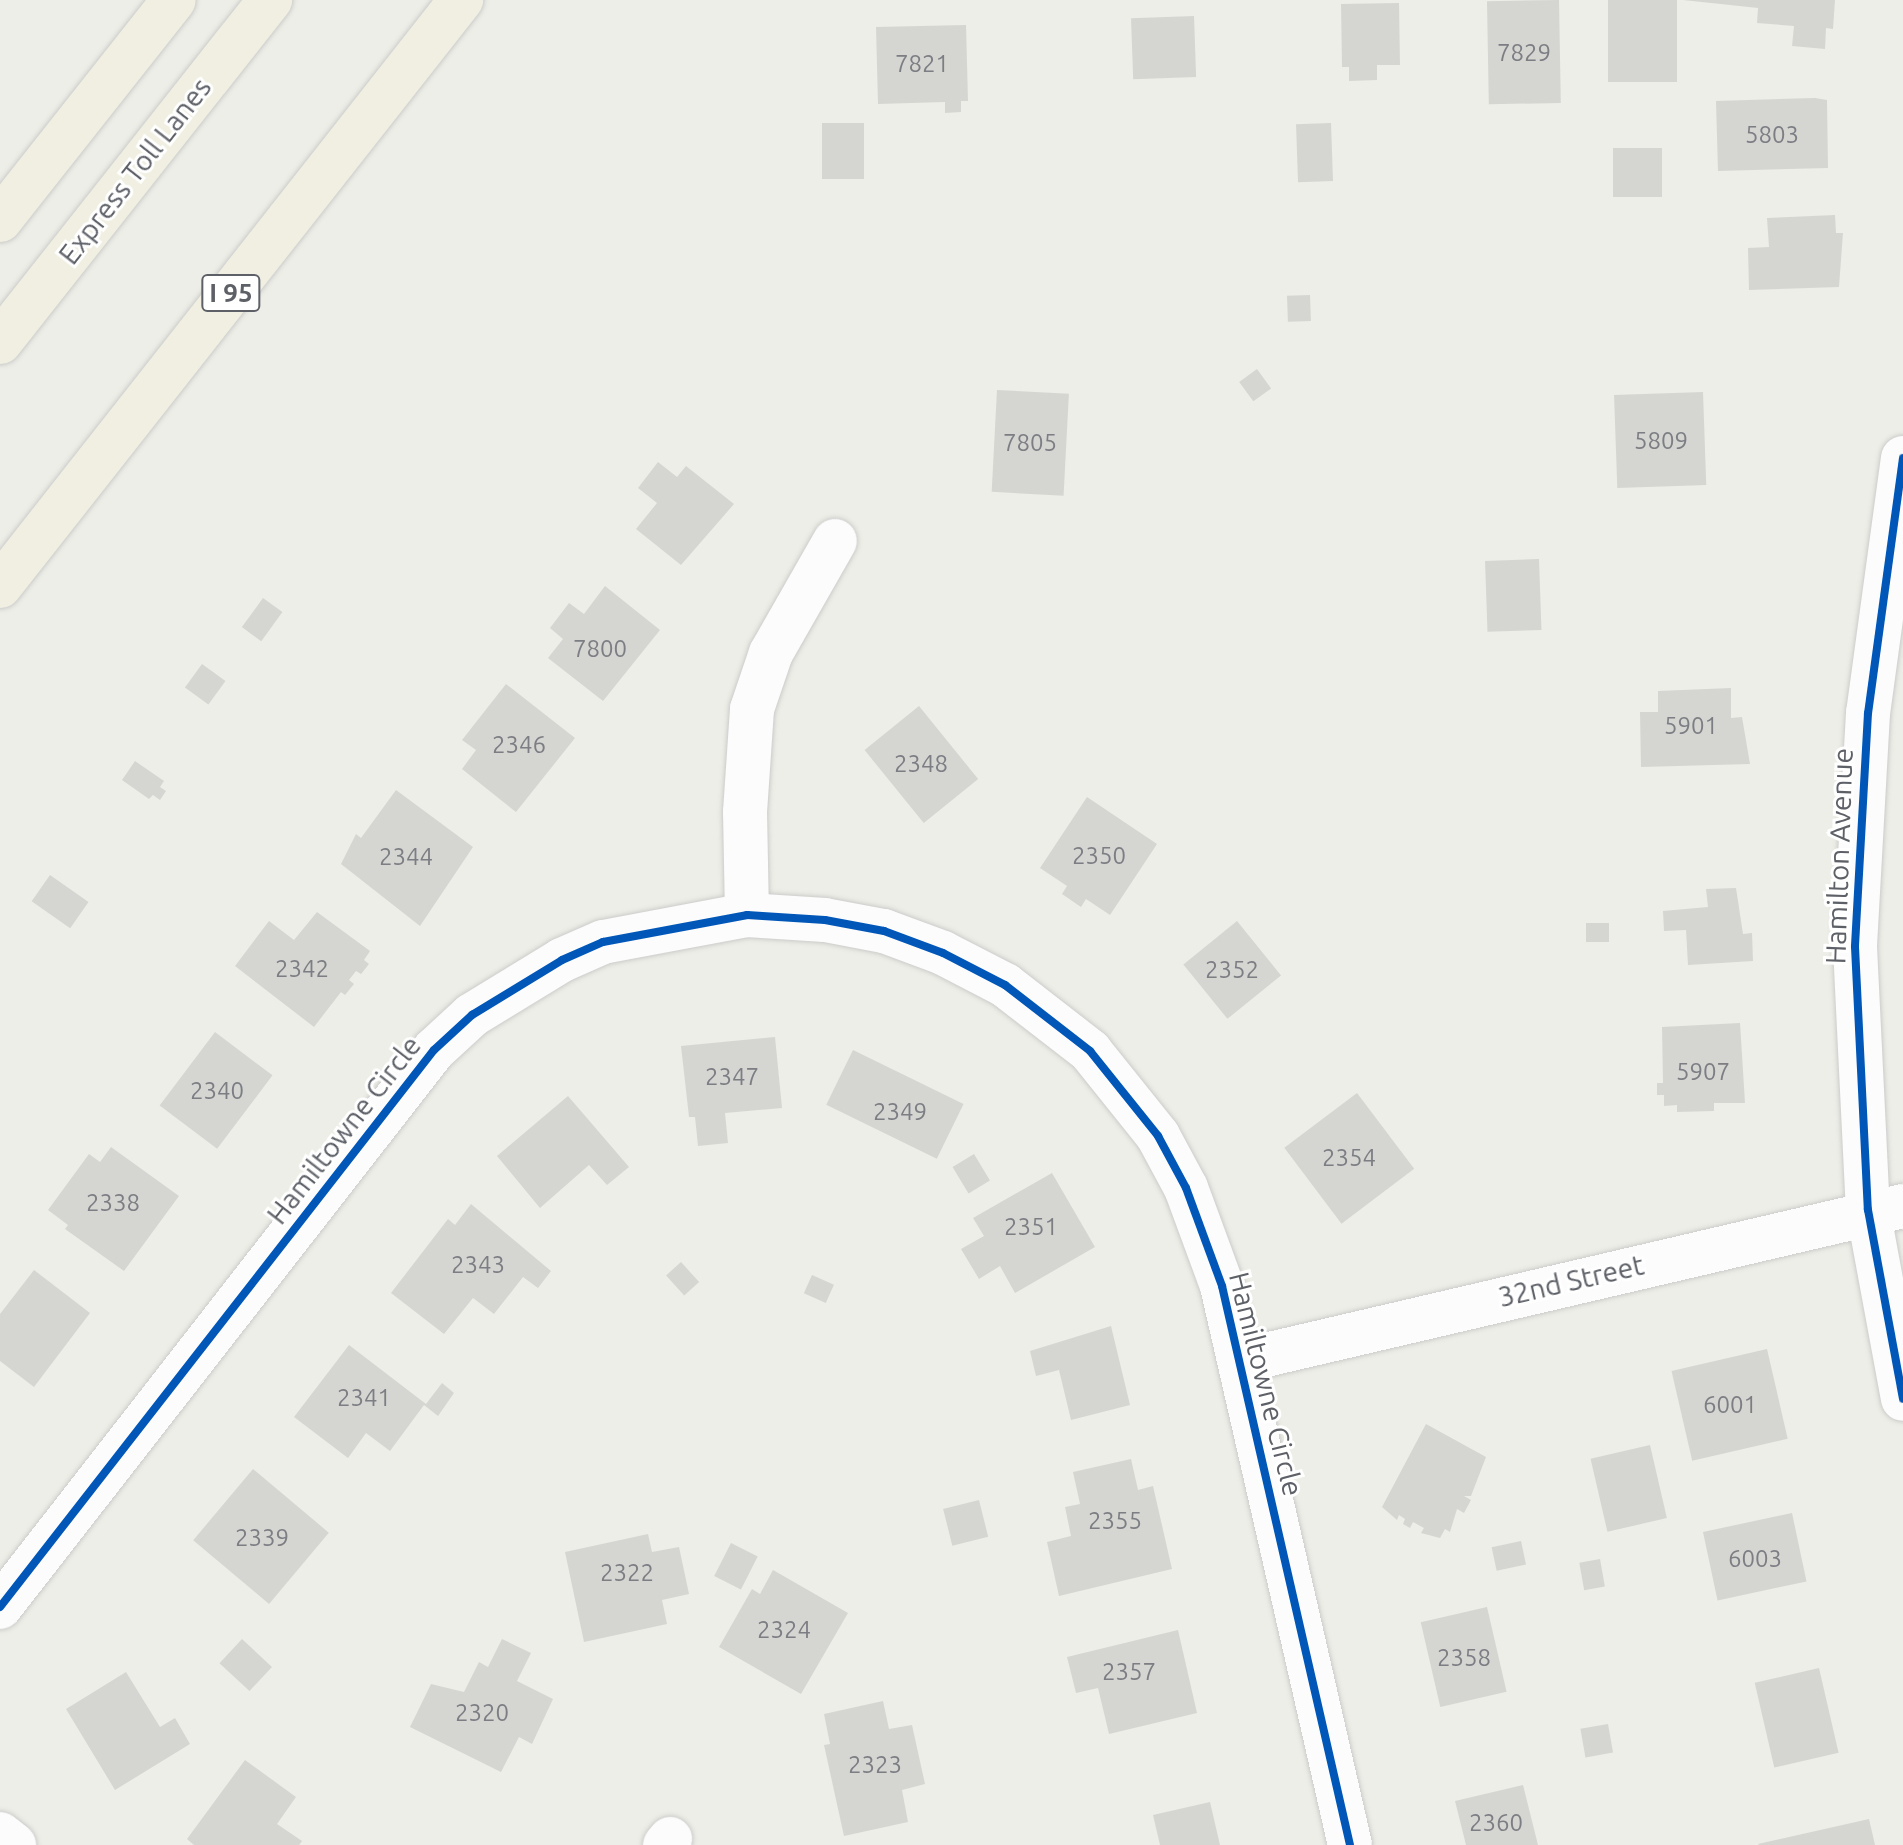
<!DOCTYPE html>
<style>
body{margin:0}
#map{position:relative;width:1903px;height:1845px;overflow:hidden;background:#eeeee8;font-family:Ubuntu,sans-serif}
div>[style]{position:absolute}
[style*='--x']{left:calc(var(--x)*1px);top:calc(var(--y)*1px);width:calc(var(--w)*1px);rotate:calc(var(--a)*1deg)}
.building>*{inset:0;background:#d5d5d2;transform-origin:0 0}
.roads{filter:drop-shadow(0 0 2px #cbccca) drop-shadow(0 0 2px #cbccca)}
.street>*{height:44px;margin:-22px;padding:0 22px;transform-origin:22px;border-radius:22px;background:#fcfcfc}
.secondary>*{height:44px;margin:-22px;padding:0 22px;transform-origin:22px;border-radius:22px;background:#fcfcfc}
.highway>*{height:44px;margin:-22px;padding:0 22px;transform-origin:22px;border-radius:22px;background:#f0efe2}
.cycleway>*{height:8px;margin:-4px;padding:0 4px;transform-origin:4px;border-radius:4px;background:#0057b8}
span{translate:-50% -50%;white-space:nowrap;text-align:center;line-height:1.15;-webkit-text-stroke:6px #fff;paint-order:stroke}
.number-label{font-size:24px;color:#7c7e83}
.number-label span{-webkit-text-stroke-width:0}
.shield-label span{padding:2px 6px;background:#fff;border:2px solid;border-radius:6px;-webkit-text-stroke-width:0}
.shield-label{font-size:26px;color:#5d6067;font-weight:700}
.street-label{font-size:28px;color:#5d6067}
</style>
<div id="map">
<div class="building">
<div style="left:1559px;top:0;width:103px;height:72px;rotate:89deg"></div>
<div style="left:1608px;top:0;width:69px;height:82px"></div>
<div style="clip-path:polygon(1683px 0,1835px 0,1833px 29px,1826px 28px,1825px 49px,1792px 46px,1794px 26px,1757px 23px,1758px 8px)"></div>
<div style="clip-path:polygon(1399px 3px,1400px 65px,1377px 65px,1377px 80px,1349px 81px,1349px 67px,1342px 67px,1341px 4px)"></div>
<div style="left:1194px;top:16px;width:61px;height:63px;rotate:88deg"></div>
<div style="clip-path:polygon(966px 25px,968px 101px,961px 101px,961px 112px,945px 113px,945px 102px,878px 104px,876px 27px)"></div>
<div style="clip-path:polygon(1815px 98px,1827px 100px,1828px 168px,1718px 171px,1716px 101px)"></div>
<div style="left:822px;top:123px;width:42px;height:56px"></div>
<div style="left:1331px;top:123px;width:58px;height:35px;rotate:88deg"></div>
<div style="left:1613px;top:148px;width:49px;height:49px"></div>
<div style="clip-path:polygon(1835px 215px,1836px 233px,1843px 233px,1839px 287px,1749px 290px,1748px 248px,1769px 247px,1767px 218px)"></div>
<div style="left:1310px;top:295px;width:26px;height:23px;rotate:88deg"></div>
<div style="left:1257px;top:369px;width:24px;height:22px;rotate:54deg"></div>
<div style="left:997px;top:390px;width:72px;height:102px;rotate:3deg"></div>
<div style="left:1703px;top:392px;width:93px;height:89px;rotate:88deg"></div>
<div style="clip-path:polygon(658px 462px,677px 477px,686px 466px,734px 504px,681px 565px,636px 529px,657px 503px,638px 488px)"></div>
<div style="left:1539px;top:559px;width:71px;height:54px;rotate:88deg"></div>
<div style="clip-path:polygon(605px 586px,660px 630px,603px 701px,548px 658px,563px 639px,550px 628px,569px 603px,584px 614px)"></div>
<div style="left:263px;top:598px;width:24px;height:36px;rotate:36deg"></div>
<div style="left:202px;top:664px;width:29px;height:29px;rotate:36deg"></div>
<div style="clip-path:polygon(506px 684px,575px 738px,516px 812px,462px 769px,476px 750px,462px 740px)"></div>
<div style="clip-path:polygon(1731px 688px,1731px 718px,1742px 717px,1750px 764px,1641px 767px,1640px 712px,1658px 712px,1658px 691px)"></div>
<div style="left:919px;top:706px;width:94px;height:70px;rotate:51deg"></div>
<div style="clip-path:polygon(135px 761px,164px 781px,160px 787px,166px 791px,160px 800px,153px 795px,149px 799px,122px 780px)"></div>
<div style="clip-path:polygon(396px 790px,473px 847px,420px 926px,341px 864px,356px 834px,361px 838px)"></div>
<div style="clip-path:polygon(1087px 797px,1157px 844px,1110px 915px,1086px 899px,1081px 907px,1062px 894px,1067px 886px,1040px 868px)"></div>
<div style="left:50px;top:875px;width:47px;height:32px;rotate:35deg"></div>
<div style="clip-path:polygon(1736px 888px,1743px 934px,1752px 933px,1753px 961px,1688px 965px,1686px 930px,1664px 931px,1663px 911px,1708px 907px,1706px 889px)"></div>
<div style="clip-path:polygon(317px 912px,370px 951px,364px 960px,369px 964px,361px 974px,356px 971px,349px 980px,354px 984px,345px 995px,341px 992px,314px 1027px,235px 966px,269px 921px,294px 940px)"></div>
<div style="left:1237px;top:921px;width:70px;height:69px;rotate:51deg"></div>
<div style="left:1609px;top:923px;width:19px;height:23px;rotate:90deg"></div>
<div style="clip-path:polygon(1740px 1023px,1745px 1103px,1714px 1103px,1714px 1111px,1677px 1112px,1677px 1105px,1664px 1106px,1664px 1095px,1657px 1095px,1657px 1083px,1663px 1083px,1662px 1027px)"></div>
<div style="left:215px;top:1032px;width:72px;height:92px;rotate:37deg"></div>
<div style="clip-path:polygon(775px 1037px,782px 1108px,725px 1113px,728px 1143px,698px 1146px,695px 1117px,689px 1117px,681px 1046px)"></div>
<div style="left:853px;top:1050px;width:123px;height:61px;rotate:26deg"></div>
<div style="left:1357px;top:1093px;width:95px;height:91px;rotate:53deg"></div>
<div style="clip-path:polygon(568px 1096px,629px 1167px,607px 1185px,589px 1165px,540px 1208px,497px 1156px)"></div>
<div style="clip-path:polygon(111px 1147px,179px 1196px,124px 1271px,65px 1229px,68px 1225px,48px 1210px,89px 1154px,100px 1162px)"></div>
<div style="left:974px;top:1154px;width:31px;height:25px;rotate:59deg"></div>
<div style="clip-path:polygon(1052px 1173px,1095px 1247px,1015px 1293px,1000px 1266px,979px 1279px,961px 1249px,984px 1236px,973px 1218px)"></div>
<div style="clip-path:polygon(471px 1204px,551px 1271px,538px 1288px,523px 1277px,494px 1314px,473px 1298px,444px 1334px,391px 1293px,448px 1219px,455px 1225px)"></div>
<div style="left:681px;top:1262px;width:27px;height:20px;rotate:48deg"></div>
<div style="clip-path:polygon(34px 1270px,90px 1313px,34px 1387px,0 1361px,0 1314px)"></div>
<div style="left:812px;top:1275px;width:24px;height:20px;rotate:24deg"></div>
<div style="clip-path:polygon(1111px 1326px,1130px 1405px,1071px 1420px,1059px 1370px,1036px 1376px,1030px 1351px)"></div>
<div style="clip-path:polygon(349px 1345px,426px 1404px,442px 1383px,454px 1393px,438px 1416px,424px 1405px,390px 1451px,366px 1433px,348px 1458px,294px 1417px)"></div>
<div style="left:1767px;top:1349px;width:92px;height:98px;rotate:77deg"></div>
<div style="clip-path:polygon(1426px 1424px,1486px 1457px,1471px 1496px,1464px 1496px,1471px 1500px,1464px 1513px,1457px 1509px,1450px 1532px,1445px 1529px,1440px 1538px,1421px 1533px,1424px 1528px,1413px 1522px,1410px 1528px,1403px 1524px,1405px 1519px,1399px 1515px,1397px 1520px,1382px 1507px)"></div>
<div style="left:1650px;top:1445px;width:75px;height:61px;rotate:77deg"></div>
<div style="clip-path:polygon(1131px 1459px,1138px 1490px,1153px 1486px,1172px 1569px,1059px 1596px,1047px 1542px,1071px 1536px,1065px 1507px,1080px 1504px,1073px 1472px)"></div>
<div style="left:253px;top:1469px;width:99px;height:93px;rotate:40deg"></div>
<div style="left:979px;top:1500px;width:38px;height:37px;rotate:76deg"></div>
<div style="left:1792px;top:1513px;width:70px;height:91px;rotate:78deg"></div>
<div style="clip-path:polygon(648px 1534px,652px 1552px,679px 1547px,689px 1594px,662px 1600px,667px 1624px,584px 1642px,565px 1552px)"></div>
<div style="left:1521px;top:1541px;width:24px;height:30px;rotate:78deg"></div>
<div style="left:731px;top:1543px;width:30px;height:37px;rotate:27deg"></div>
<div style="left:1600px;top:1559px;width:28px;height:21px;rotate:80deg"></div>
<div style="clip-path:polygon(773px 1570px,848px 1613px,801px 1694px,719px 1647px,752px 1589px,760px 1594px)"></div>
<div style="left:1487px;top:1607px;width:87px;height:68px;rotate:77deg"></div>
<div style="clip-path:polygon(1178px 1630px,1197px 1713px,1109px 1734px,1098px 1688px,1076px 1693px,1067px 1657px)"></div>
<div style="left:242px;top:1639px;width:41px;height:33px;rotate:43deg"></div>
<div style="clip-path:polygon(502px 1639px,531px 1653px,517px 1681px,553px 1699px,532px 1744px,519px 1737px,501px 1772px,410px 1727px,431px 1684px,464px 1692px,479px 1662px,488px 1667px)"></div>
<div style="left:1819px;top:1668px;width:87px;height:66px;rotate:77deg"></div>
<div style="clip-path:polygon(126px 1672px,160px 1727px,175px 1718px,190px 1744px,115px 1790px,66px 1709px)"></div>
<div style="clip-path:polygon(883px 1701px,889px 1729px,912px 1725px,925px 1784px,902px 1790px,908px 1822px,844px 1836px,824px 1745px,830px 1744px,824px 1714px)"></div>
<div style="left:1608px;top:1724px;width:29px;height:28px;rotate:80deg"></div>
<div style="clip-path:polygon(245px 1760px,296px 1797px,277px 1824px,302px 1841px,299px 1845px,194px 1845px,187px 1839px)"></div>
<div style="clip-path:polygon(1523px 1785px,1538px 1845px,1466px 1845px,1455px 1801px)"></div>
<div style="clip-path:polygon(1210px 1802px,1220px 1845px,1160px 1845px,1153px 1815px)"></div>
<div style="clip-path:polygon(1869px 1819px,1875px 1845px,1759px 1845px,1758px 1844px)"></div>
</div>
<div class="roads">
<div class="street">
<div style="--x:747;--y:915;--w:103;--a:-91.1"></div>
<div style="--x:745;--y:812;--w:103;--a:-86.1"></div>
<div style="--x:752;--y:709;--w:59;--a:-71.3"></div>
<div style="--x:771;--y:653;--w:129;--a:-60.3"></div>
<div style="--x:1240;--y:1361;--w:681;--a:-13.16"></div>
<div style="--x:0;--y:1607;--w:706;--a:-52.08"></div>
<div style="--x:434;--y:1050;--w:52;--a:-42.6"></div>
<div style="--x:472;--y:1015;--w:105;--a:-31.4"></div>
<div style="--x:562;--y:960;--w:45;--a:-23.7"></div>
<div style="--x:603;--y:942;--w:147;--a:-10.6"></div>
<div style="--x:747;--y:915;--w:78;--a:3.7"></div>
<div style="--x:825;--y:920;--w:60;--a:10.6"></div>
<div style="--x:884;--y:931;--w:63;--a:20.4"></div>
<div style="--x:943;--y:953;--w:70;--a:27.3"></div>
<div style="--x:1005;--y:985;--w:108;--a:37.8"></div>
<div style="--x:1090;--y:1051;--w:109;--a:51.3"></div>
<div style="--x:1158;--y:1136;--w:59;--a:61.7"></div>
<div style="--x:1186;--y:1188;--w:104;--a:69.8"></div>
<div style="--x:1222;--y:1286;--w:573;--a:77.1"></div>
<div style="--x:0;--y:1834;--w:18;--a:38"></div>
<div style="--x:665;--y:1845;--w:8;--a:-50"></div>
</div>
<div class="secondary">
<div style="--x:1903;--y:458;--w:257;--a:97.8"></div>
<div style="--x:1868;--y:713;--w:234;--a:93.2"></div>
<div style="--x:1855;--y:947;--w:263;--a:87.2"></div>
<div style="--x:1868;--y:1210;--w:192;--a:79.5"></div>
</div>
<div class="highway">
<div style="--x:0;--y:220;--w:280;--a:-51.7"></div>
<div style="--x:0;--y:342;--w:436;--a:-51.7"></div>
<div style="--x:0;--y:586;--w:746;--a:-51.81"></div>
</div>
</div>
<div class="cycleway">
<div style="--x:1903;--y:458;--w:257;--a:97.8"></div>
<div style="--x:1868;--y:713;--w:234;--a:93.2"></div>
<div style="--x:1855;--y:947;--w:263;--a:87.2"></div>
<div style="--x:1868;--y:1210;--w:192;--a:79.5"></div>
<div style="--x:0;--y:1607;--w:706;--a:-52.08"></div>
<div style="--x:434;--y:1050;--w:52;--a:-42.6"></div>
<div style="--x:472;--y:1015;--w:105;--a:-31.4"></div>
<div style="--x:562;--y:960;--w:45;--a:-23.7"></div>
<div style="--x:603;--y:942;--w:147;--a:-10.6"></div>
<div style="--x:747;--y:915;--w:78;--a:3.7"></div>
<div style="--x:825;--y:920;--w:60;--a:10.6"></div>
<div style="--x:884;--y:931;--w:63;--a:20.4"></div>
<div style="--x:943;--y:953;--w:70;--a:27.3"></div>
<div style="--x:1005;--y:985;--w:108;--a:37.8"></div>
<div style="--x:1090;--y:1051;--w:109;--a:51.3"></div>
<div style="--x:1158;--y:1136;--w:59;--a:61.7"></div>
<div style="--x:1186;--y:1188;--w:104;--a:69.8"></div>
<div style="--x:1222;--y:1286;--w:573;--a:77.1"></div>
</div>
<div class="number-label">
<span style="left:1524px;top:53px">7829</span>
<span style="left:922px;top:64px">7821</span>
<span style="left:1772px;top:135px">5803</span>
<span style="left:1661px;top:441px">5809</span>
<span style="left:1030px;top:443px">7805</span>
<span style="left:600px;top:649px">7800</span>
<span style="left:1691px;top:726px">5901</span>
<span style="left:519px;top:745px">2346</span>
<span style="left:921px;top:764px">2348</span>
<span style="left:1099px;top:856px">2350</span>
<span style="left:406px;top:857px">2344</span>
<span style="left:302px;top:969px">2342</span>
<span style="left:1232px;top:970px">2352</span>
<span style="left:1703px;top:1072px">5907</span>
<span style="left:732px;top:1077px">2347</span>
<span style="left:217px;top:1091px">2340</span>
<span style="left:900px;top:1112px">2349</span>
<span style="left:1349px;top:1158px">2354</span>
<span style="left:113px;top:1203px">2338</span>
<span style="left:1031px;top:1227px">2351</span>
<span style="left:478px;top:1265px">2343</span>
<span style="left:364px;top:1398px">2341</span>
<span style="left:1730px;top:1405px">6001</span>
<span style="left:1115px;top:1521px">2355</span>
<span style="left:262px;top:1538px">2339</span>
<span style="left:1755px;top:1559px">6003</span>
<span style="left:627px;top:1573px">2322</span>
<span style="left:784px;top:1630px">2324</span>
<span style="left:1464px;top:1658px">2358</span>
<span style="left:1129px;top:1672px">2357</span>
<span style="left:482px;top:1713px">2320</span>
<span style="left:875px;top:1765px">2323</span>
<span style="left:1496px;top:1823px">2360</span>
</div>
<div class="shield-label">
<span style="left:231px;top:293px">I 95</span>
</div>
<div class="street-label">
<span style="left:135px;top:171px;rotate:-52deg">Express Toll Lanes</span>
<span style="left:1839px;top:856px;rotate:-88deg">Hamilton Avenue</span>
<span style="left:344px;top:1130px;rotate:-52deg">Hamiltowne Circle</span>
<span style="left:1571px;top:1281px;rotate:-13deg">32nd Street</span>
<span style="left:1266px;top:1384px;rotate:76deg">Hamiltowne Circle</span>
</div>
</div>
